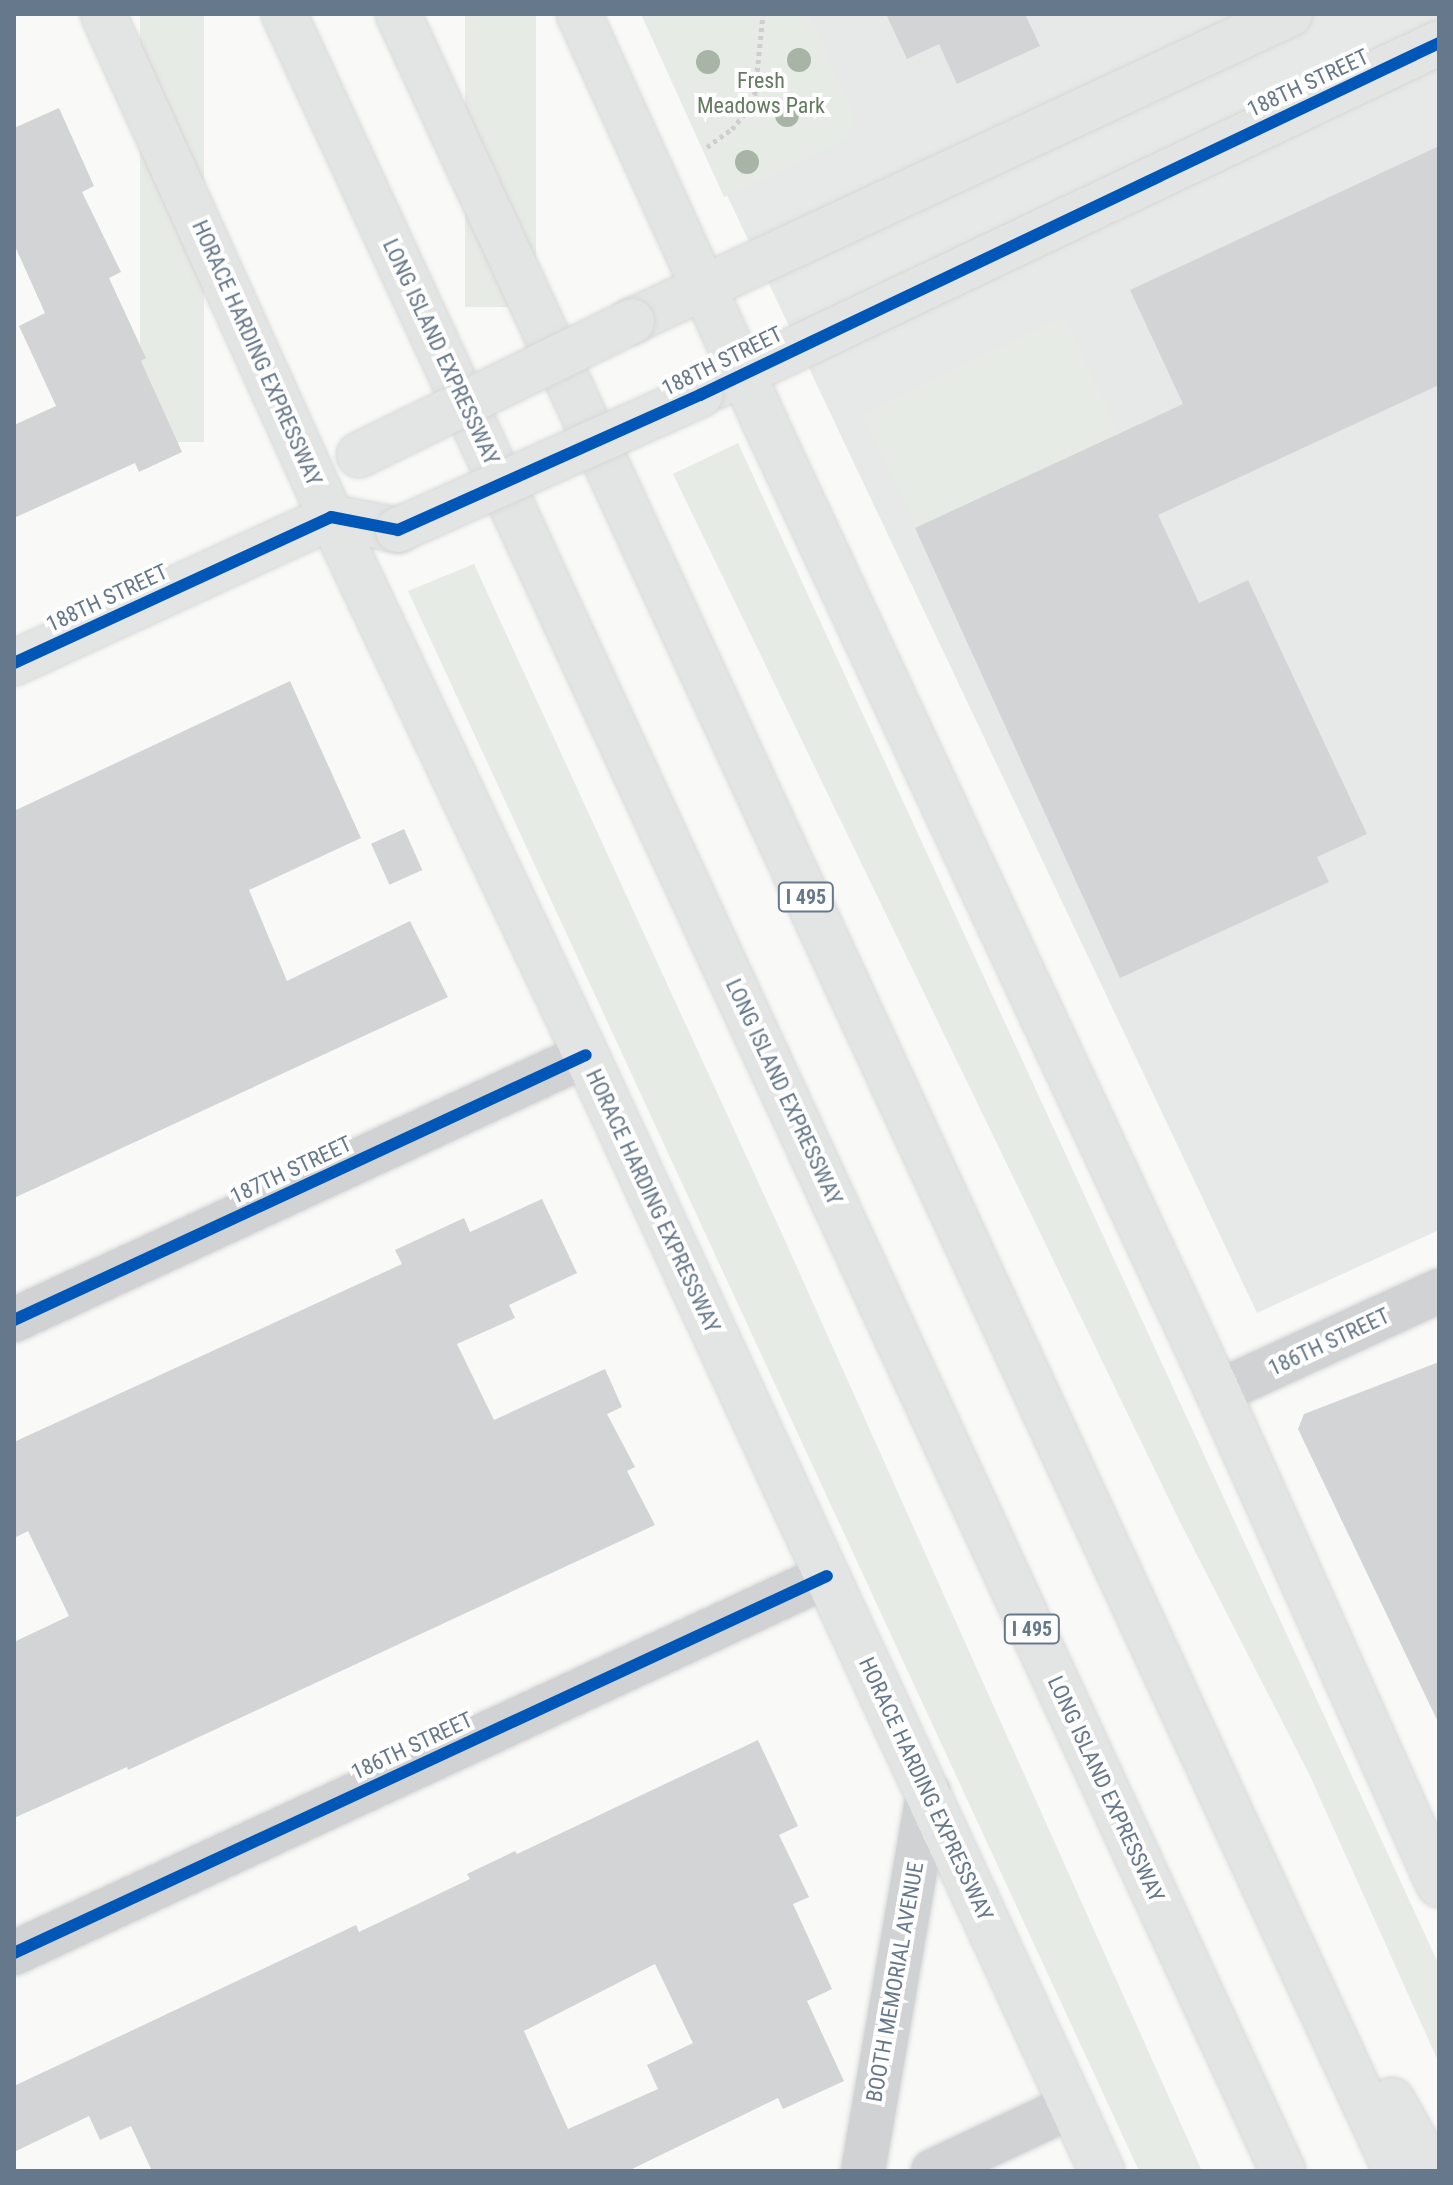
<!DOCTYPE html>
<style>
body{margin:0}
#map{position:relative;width:1453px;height:2185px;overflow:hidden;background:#f9f9f8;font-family:"Roboto Condensed",sans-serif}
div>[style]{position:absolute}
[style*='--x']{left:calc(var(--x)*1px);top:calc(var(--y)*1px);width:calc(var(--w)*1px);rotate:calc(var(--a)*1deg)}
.built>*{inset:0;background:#e7e9e9}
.green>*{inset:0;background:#e7ebe5;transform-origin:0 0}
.building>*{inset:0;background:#d2d4d5;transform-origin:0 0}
.path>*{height:5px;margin-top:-2.5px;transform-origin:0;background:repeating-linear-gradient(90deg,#cececf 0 4px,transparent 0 8px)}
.roads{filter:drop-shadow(0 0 2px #d6d7d7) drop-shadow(0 0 2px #d6d7d7)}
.street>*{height:44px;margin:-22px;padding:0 22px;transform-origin:22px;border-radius:22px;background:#d1d2d3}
.secondary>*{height:44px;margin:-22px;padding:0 22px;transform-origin:22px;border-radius:22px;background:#e3e4e4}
.highway>*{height:44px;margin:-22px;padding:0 22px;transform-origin:22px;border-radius:22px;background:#e3e4e4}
.bridges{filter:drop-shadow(0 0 2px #d6d7d7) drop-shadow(0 0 2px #d6d7d7)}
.secondary-bridge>*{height:44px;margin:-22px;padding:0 22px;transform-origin:22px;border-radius:22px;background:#e3e4e4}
.cycleway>*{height:12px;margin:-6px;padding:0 6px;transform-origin:6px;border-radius:6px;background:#0057b8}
.trees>*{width:24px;height:24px;margin:-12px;border-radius:50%;background:#a8b4a5}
span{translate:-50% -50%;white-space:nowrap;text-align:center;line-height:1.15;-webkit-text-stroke:8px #fff;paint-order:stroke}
.shield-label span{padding:2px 6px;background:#fff;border:2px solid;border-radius:6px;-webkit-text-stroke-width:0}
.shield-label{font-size:20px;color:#66788b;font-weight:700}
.park-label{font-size:22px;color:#657b61}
.street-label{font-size:22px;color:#66788b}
.frame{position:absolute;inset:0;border:16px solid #66788b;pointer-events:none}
</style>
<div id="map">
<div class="built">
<div style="clip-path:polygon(641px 14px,1439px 14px,1439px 1230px,1257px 1313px)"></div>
</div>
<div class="green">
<div style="left:140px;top:14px;width:64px;height:428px"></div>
<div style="left:465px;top:14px;width:71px;height:293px"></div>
<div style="clip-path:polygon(641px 14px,809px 14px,856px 120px,845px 140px,724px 197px)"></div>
<div style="left:1063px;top:317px;width:130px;height:224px;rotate:64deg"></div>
<div style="clip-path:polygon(738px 443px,1439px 1965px,1439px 2063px,1310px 1776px,1179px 1520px,673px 474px)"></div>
<div style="clip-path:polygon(474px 564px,783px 1236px,1202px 2171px,1139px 2171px,408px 591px)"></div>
</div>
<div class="building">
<div style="clip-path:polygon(886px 14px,1025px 14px,1040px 46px,957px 84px,939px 44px,907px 59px)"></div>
<div style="clip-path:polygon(59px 108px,94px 186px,82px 192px,121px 272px,109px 278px,146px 358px,141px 361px,182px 452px,139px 472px,135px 463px,14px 518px,14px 425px,56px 406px,19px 326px,45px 313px,14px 244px,14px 128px)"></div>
<div style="clip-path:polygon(1439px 146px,1439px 385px,1158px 515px,1199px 603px,1248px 580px,1367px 834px,1317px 857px,1329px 882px,1120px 978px,915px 528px,1183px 404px,1130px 290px)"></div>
<div style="clip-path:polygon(290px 681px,361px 838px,249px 890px,287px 981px,410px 921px,448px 997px,14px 1198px,14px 811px)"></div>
<div style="left:404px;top:829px;width:45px;height:36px;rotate:66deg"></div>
<div style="clip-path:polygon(542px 1199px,577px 1273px,509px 1305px,515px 1318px,457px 1344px,494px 1420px,605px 1369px,622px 1407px,607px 1414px,635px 1467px,627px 1471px,655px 1525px,128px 1770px,127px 1767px,14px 1818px,14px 1642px,69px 1616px,28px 1531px,14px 1538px,14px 1442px,402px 1264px,395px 1250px,464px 1218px,470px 1232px)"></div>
<div style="clip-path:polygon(1439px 1362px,1439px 1724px,1298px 1429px,1304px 1414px)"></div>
<div style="clip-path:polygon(evenodd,758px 1740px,798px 1826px,779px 1835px,809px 1897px,793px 1904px,832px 1989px,807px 2001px,844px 2081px,783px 2109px,778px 2098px,628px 2171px,152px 2171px,131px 2126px,100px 2140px,89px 2116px,14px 2152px,14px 2086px,356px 1925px,359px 1932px,470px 1879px,467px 1874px,515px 1851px,517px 1854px,758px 1740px,655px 1964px,693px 2043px,647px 2065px,658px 2089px,568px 2129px,524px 2031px,655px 1964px)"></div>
</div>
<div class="path">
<div style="--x:707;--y:147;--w:31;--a:-36"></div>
<div style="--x:732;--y:129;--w:34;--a:-50"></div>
<div style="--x:754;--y:103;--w:89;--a:-84.2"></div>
</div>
<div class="roads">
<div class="street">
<div style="--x:14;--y:1320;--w:630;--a:-24.86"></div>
<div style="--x:1218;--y:1392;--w:243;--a:-24.6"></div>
<div style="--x:14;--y:1953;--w:896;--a:-24.88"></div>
<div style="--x:863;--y:2171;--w:384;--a:-80.2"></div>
<div style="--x:933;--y:2171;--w:153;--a:-25.1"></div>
</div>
<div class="secondary">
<div style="--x:103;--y:14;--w:552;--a:65.62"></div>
<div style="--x:331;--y:517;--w:595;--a:64.64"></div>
<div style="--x:586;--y:1055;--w:1230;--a:65.19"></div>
<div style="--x:579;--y:14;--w:439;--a:65.5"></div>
<div style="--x:761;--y:414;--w:1080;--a:64.95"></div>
<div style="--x:1218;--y:1392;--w:540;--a:65.85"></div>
<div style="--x:632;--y:321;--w:726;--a:-25.01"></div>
<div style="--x:717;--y:386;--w:799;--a:-25.41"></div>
<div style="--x:14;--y:663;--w:349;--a:-24.7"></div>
<div style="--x:331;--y:517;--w:68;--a:11"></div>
</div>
<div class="highway">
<div style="--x:284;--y:14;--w:2377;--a:65.15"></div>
<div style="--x:398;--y:14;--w:2377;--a:65.17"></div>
<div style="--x:1392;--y:2100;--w:81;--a:60.6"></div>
</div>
</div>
<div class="bridges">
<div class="secondary-bridge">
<div style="--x:359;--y:455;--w:304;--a:-26.1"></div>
<div style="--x:398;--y:530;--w:331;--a:-24.1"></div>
</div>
</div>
<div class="cycleway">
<div style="--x:14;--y:663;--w:349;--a:-24.7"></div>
<div style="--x:331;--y:517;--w:68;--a:11"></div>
<div style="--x:398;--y:530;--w:331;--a:-24.1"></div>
<div style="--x:700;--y:395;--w:819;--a:-25.47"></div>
<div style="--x:14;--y:1320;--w:630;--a:-24.86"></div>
<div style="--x:14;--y:1953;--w:896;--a:-24.88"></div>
</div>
<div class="trees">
<div style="left:799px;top:60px"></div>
<div style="left:708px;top:62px"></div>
<div style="left:787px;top:115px"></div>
<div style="left:747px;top:162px"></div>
</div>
<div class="shield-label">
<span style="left:806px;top:897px">I 495</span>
<span style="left:1032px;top:1629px">I 495</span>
</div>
<div class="park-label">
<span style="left:761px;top:93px">Fresh<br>Meadows Park</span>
</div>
<div class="street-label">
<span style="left:1308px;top:83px;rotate:-25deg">188TH STREET</span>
<span style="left:441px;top:352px;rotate:65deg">LONG ISLAND EXPRESSWAY</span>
<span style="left:257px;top:353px;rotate:66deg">HORACE HARDING EXPRESSWAY</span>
<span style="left:722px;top:361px;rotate:-26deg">188TH STREET</span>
<span style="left:107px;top:598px;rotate:-25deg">188TH STREET</span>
<span style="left:784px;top:1092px;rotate:65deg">LONG ISLAND EXPRESSWAY</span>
<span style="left:291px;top:1170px;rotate:-25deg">187TH STREET</span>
<span style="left:653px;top:1201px;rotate:65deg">HORACE HARDING EXPRESSWAY</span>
<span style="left:1329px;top:1342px;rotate:-25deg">186TH STREET</span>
<span style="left:412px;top:1746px;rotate:-25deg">186TH STREET</span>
<span style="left:926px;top:1789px;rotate:65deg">HORACE HARDING EXPRESSWAY</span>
<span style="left:1106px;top:1789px;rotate:65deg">LONG ISLAND EXPRESSWAY</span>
<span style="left:895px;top:1982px;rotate:-80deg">BOOTH MEMORIAL AVENUE</span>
</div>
<div class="frame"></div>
</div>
